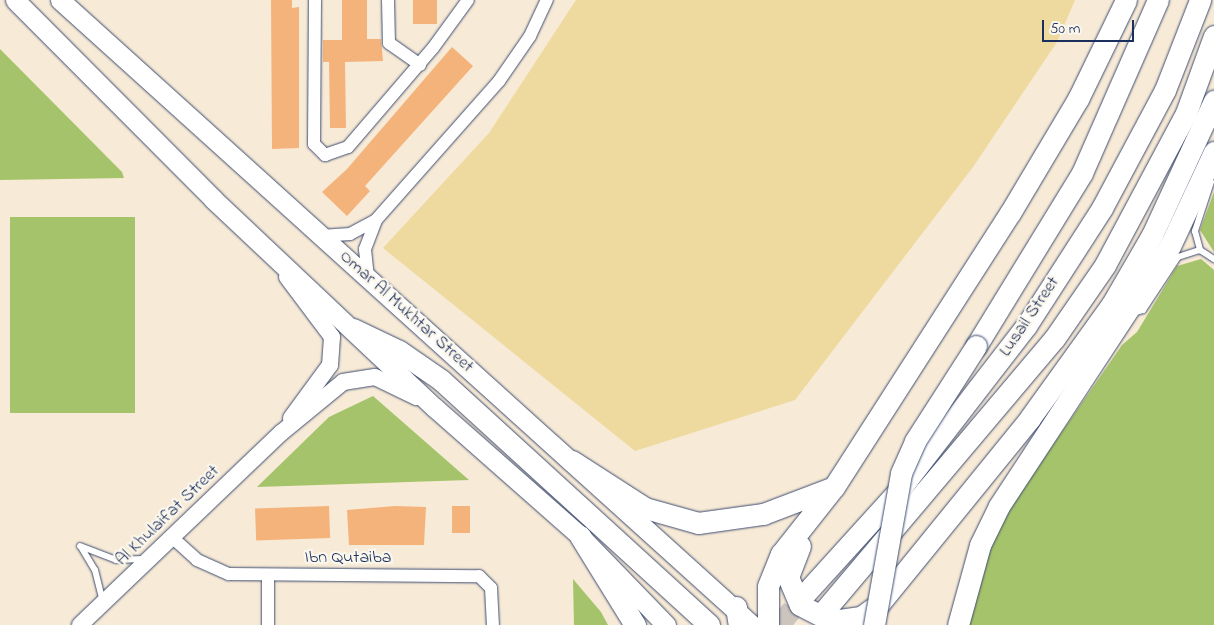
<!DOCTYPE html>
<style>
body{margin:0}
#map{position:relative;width:1214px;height:625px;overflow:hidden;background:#f7ead6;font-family:"Indie Flower",sans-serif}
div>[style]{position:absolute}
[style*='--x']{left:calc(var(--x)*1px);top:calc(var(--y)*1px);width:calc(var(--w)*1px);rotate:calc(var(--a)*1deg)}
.green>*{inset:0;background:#a5c36a;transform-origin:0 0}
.sand>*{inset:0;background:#eeda9e}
.building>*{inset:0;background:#f5b37c;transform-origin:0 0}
.trunk-tunnel>*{height:21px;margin-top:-10.5px;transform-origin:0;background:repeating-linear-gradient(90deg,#cbc5be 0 21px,transparent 0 32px)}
.roads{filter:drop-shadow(0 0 1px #3c4b70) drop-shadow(0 0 1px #3c4b70)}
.service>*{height:6px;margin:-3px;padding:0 3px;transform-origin:3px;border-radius:3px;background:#fff}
.minor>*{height:12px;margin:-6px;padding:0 6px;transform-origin:6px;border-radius:6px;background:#fff}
.tertiary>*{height:16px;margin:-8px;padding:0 8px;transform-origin:8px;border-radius:8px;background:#fff}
.secondary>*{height:19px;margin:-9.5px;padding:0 9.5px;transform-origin:9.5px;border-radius:9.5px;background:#fff}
.trunk>*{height:21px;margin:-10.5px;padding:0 10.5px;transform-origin:10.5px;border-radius:10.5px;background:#fff}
.bridges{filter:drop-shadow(0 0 1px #3c4b70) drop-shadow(0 0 1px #3c4b70)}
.trunk-bridge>*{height:21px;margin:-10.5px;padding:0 10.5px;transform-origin:10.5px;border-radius:10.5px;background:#fff}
span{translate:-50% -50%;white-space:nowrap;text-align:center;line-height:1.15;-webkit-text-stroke:4.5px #fbf7ec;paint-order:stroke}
.street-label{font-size:18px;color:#1b2f5e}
.scale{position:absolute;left:1042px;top:20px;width:92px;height:22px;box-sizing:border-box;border:2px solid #1b2f5e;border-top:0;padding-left:6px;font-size:15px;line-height:18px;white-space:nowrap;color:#1b2f5e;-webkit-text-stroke:4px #fbf7ec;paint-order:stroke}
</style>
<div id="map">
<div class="green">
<div style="clip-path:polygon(0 49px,122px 172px,124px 178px,0 180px)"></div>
<div style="clip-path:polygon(1214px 192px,1214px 252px,1200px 230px)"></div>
<div style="left:10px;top:217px;width:125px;height:196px"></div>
<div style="clip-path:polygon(1201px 259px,1214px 270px,1214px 625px,968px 625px,981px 569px,1001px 520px,1122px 345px,1137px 332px,1177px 266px)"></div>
<div style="clip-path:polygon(373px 396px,469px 480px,257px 487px,329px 417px)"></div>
<div style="clip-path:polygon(573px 579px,601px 612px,608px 625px,574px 625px)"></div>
</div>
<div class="sand">
<div style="clip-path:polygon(576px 0,1075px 0,1057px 42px,973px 167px,795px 400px,635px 451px,383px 248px,489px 133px)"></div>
</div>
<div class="building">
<div style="clip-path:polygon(271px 0,292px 0,292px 8px,299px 7px,299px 148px,272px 149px)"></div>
<div style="clip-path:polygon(342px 0,367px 0,367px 39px,381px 39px,383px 61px,345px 62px,346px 128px,330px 128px,329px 62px,323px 62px,323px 40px,342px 40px)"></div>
<div style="left:413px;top:0;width:24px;height:24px"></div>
<div style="clip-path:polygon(452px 47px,473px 66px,365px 186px,370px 191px,347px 216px,322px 192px,347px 169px)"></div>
<div style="left:329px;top:506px;width:32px;height:74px;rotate:88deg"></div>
<div style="clip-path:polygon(395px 506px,426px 507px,424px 545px,349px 545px,347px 510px)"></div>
<div style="left:452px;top:506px;width:18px;height:27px"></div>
</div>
<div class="trunk-tunnel">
<div style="--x:779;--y:625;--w:38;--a:-50"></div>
</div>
<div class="roads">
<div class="service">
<div style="--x:1211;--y:182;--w:52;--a:108.1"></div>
<div style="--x:1195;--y:231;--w:20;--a:75"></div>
<div style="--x:1200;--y:250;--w:17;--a:33"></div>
<div style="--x:1132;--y:313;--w:11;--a:-15"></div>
<div style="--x:1143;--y:310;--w:64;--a:-56.6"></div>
<div style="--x:1178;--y:257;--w:23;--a:-18"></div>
<div style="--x:80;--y:546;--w:39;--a:21"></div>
<div style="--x:116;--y:560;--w:27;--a:-2"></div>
<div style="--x:81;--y:547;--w:27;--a:59"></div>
<div style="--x:95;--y:570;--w:30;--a:76"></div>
</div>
<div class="minor">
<div style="--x:315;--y:0;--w:144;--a:90.4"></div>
<div style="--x:314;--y:144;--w:16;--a:45"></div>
<div style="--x:325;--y:155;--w:24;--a:-19"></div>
<div style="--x:348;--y:147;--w:130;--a:-49.4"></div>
<div style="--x:433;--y:48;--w:59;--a:-53.9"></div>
<div style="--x:388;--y:0;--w:43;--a:88.7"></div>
<div style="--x:389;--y:43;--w:38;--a:35"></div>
<div style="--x:321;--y:236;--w:29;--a:-4"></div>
<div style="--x:350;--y:234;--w:27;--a:-28"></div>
<div style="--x:368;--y:278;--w:29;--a:-96"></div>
<div style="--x:365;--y:249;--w:31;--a:-69"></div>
<div style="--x:376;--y:220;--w:186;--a:-48.5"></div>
<div style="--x:499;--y:81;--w:55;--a:-55.4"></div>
<div style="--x:530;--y:36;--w:40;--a:-65"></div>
<div style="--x:174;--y:539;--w:31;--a:42"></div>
<div style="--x:197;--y:560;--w:35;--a:24"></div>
<div style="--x:229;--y:574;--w:250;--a:0.5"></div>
<div style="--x:479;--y:576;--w:17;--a:45"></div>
<div style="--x:491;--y:588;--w:37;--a:87"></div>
<div style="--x:268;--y:576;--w:49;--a:90"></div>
</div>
<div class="tertiary">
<div style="--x:287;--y:277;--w:75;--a:53.1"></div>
<div style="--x:332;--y:337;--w:28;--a:94"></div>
<div style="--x:330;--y:365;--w:66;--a:126.3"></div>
<div style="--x:80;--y:625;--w:278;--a:-43.7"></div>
<div style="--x:281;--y:433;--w:80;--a:-39.4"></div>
<div style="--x:343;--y:382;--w:32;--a:-9"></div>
<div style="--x:375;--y:377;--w:46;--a:26"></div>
</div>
<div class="secondary">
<div style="--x:15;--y:0;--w:281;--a:45.1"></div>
<div style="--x:213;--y:199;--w:305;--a:43.3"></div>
<div style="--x:435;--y:408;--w:193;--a:41.4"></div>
<div style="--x:580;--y:536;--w:124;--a:46"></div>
<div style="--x:60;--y:0;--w:932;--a:42.09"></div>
</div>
<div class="trunk">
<div style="--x:353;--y:329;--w:51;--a:25.6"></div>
<div style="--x:399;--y:351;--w:51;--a:34.6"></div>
<div style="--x:441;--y:380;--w:363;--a:42.4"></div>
<div style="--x:976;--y:346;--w:203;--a:-58.5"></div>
<div style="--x:1082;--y:173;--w:189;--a:-66.3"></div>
<div style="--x:572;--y:461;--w:87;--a:32.8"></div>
<div style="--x:645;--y:508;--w:55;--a:15.8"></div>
<div style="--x:698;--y:523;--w:66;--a:-7.9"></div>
<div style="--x:763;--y:514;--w:76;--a:-20.8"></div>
<div style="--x:580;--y:536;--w:105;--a:58.3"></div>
<div style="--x:800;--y:546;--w:33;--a:111"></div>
<div style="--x:788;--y:577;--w:30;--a:67"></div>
<div style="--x:800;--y:605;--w:36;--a:27"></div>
<div style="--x:832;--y:621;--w:29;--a:-8"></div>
<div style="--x:861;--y:617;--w:14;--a:-36"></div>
<div style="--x:803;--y:596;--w:144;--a:-47.8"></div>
<div style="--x:900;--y:489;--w:206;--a:-52.3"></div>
<div style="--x:1026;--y:326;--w:140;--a:-57.2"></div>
<div style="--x:1102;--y:208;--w:134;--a:-61.9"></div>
<div style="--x:1165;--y:90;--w:97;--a:-68.7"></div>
<div style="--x:736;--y:607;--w:18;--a:81"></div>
<div style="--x:824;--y:611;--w:356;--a:-49.8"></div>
<div style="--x:1054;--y:339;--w:90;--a:-55.4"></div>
<div style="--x:1105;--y:265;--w:172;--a:-61.9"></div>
<div style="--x:1186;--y:113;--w:82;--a:-70"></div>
<div style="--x:768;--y:625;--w:39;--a:-90"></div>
<div style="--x:768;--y:586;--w:35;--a:-68"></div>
<div style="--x:781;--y:554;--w:85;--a:-51.7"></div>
<div style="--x:834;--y:487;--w:326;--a:-57.3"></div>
<div style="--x:1010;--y:213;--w:133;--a:-59.2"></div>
<div style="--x:1078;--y:99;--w:110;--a:-64.1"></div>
<div style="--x:862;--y:625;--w:267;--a:-50.9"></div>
<div style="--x:1030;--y:418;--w:140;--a:-54.3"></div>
<div style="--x:1112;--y:304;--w:80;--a:-59.9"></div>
<div style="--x:1152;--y:235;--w:148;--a:-65.2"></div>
<div style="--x:958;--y:625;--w:83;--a:-74.6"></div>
<div style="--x:980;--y:545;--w:43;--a:-64"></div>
<div style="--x:999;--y:506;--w:311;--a:-56.7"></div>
<div style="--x:1170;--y:246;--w:104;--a:-64.9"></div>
</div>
</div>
<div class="bridges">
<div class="trunk-bridge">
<div style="--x:874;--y:625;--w:154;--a:-79.9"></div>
<div style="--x:901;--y:473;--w:35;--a:-66"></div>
<div style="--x:915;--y:441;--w:113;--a:-57.3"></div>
</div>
</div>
<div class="street-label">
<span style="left:406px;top:312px;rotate:42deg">Omar Al Mukhtar Street</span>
<span style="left:1030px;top:317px;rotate:-56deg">Lusail Street</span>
<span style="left:168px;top:516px;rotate:-44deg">Al Khulaifat Street</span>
<span style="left:348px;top:558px">Ibn Qutaiba</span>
</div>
<div class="scale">50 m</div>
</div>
